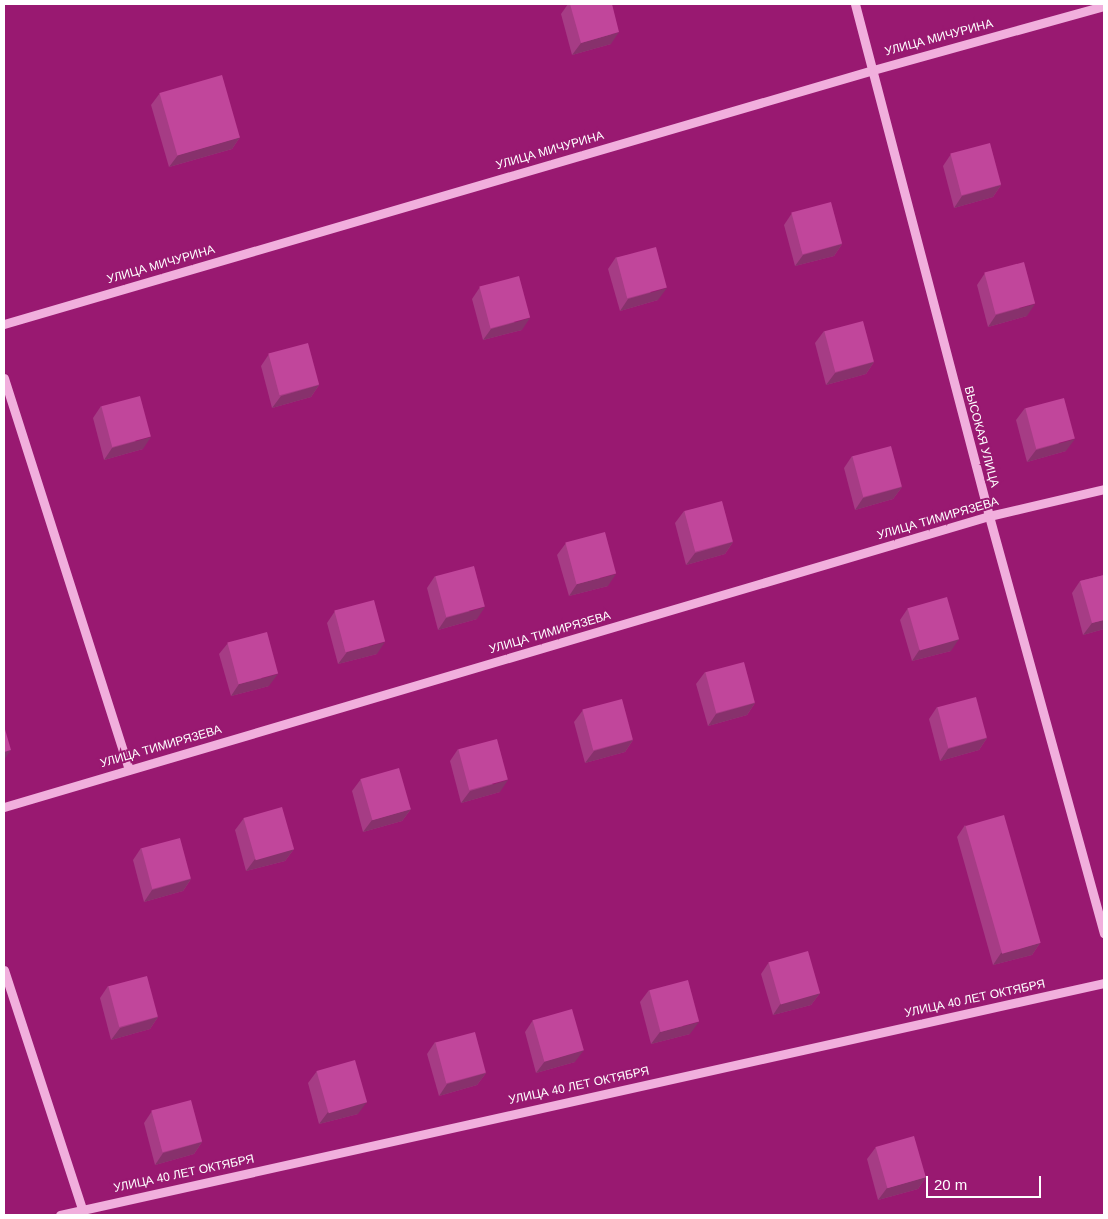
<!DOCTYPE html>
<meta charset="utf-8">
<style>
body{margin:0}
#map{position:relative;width:1108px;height:1219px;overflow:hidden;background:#991971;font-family:Arial,sans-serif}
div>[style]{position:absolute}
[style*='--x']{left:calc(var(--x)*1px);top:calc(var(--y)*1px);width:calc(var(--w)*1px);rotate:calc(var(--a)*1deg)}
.minor>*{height:9px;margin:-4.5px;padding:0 4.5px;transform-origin:4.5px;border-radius:4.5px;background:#f1afdd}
.wall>*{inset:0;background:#a63c85}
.shaded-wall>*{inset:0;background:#87316c}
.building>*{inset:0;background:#c1469b;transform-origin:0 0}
span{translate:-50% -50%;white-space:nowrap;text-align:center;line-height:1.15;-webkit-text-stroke:4px #991971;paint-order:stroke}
.street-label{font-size:12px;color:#fff}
.frame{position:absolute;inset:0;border:5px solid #fff;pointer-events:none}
.scale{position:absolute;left:926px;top:1176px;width:115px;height:22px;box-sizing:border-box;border:2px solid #fff;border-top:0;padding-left:6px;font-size:15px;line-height:18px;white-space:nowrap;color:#fff;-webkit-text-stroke:4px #991971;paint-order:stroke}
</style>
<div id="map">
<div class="minor">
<div style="--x:855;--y:4;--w:529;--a:75.33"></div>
<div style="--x:989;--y:516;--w:433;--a:74.6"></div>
<div style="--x:4;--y:324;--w:905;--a:-16.29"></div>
<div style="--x:873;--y:70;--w:240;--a:-15.5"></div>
<div style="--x:4;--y:378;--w:411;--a:72.3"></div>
<div style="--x:4;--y:807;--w:1027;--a:-16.46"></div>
<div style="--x:989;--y:516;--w:118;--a:-13.2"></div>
<div style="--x:4;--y:970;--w:251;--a:71.9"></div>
<div style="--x:60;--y:1215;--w:1069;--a:-12.53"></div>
</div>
<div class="wall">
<div style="clip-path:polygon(568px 4px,612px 4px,611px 44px,572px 55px,561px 14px)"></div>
<div style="clip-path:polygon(160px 93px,240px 137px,232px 149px,169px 167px,151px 105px)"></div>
<div style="clip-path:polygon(951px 154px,1001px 185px,993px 197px,954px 208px,943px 166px)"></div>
<div style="clip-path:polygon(792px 213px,842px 244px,834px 256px,795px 266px,784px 225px)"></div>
<div style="clip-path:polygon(616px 257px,658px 300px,620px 311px,608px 269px)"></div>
<div style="clip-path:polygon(985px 273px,1027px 316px,988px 327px,977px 285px)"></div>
<div style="clip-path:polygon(480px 287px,522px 330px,483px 340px,472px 299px)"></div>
<div style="clip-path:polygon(824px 331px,874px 362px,866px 374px,826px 385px,815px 343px)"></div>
<div style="clip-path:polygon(269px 354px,319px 385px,311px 397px,272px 408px,261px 366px)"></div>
<div style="clip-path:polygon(101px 406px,143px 449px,104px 460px,93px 418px)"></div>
<div style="clip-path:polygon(1025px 408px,1066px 451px,1027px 462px,1016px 420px)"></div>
<div style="clip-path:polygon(852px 456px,902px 487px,893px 499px,855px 510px,844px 468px)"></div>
<div style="clip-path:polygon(684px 511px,733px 542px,725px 554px,686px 565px,675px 523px)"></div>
<div style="clip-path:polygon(566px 543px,608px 586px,569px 596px,557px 555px)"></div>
<div style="clip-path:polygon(1104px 575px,1104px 629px,1083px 635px,1072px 593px,1080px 581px)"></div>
<div style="clip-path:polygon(435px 576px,477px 619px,438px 630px,427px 588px)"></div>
<div style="clip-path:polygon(908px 608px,951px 651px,912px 661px,900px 620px)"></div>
<div style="clip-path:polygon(335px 611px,377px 654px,338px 664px,327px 623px)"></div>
<div style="clip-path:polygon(228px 643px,269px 686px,231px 696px,219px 654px)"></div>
<div style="clip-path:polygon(705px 672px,755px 703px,747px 715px,708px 726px,696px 684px)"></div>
<div style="clip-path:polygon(937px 707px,987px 738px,979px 750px,940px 761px,929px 719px)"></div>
<div style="clip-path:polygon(583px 710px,633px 740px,625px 752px,585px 763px,574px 722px)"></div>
<div style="clip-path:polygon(458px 749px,500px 792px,461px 803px,450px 761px)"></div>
<div style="clip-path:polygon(361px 779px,411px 809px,402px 821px,363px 832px,352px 791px)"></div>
<div style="clip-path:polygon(244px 818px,294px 849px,285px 861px,246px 871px,235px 830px)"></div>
<div style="clip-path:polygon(965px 825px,1040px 943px,1032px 955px,993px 965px,957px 837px)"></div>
<div style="clip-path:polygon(141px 848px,191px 879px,183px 891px,144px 902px,133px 860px)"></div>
<div style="clip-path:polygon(769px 962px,820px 993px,811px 1005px,773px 1015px,761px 974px)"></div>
<div style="clip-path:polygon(108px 986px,158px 1017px,150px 1029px,111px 1040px,100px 998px)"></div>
<div style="clip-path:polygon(649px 990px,690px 1034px,651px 1044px,640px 1002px)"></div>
<div style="clip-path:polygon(533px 1020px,575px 1062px,536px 1073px,525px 1032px)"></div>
<div style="clip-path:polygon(435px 1042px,486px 1073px,477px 1085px,439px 1096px,427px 1054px)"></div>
<div style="clip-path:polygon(317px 1071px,358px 1114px,319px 1124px,308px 1083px)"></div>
<div style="clip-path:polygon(152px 1111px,202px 1142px,194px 1154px,155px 1165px,144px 1123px)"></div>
<div style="clip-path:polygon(876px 1147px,926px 1177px,918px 1189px,878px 1200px,867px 1159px)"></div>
</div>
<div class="shaded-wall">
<div style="clip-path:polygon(619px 32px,611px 44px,572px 55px,581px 43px)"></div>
<div style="clip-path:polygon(240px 137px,232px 149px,169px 167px,178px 155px)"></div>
<div style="clip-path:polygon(1001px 185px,993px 197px,954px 208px,962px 196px)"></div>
<div style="clip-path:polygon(842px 244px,834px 256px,795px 266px,803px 255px)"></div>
<div style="clip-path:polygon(667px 288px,658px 300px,620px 311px,628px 299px)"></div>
<div style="clip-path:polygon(1035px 304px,1027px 316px,988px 327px,996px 315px)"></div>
<div style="clip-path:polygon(530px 318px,522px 330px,483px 340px,491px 329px)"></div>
<div style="clip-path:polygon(874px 362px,866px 374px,826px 385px,835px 373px)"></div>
<div style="clip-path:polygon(319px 385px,311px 397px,272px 408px,281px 396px)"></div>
<div style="clip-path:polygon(151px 437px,143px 449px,104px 460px,112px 448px)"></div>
<div style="clip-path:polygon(1075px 439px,1066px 451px,1027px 462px,1036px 450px)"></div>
<div style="clip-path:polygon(902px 487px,893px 499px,855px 510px,863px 498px)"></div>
<div style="clip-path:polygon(733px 542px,725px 554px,686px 565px,695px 553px)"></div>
<div style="clip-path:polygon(616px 574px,608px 586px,569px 596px,577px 584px)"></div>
<div style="clip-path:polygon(485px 607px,477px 619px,438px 630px,446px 618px)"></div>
<div style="clip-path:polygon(1104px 620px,1104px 629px,1083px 635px,1092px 623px)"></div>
<div style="clip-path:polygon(959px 639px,951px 651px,912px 661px,920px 649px)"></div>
<div style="clip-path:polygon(385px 642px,377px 654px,338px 664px,347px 652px)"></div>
<div style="clip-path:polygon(278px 674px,269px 686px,231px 696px,239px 684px)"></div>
<div style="clip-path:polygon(755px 703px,747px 715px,708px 726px,716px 714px)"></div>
<div style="clip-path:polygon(987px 738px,979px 750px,940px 761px,948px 749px)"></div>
<div style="clip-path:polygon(633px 740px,625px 752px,585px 763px,594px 751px)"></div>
<div style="clip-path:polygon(11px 750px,4px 760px,4px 752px)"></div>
<div style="clip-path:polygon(508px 780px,500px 792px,461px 803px,470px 791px)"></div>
<div style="clip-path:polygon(411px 809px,402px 821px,363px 832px,372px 820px)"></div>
<div style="clip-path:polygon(294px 849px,285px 861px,246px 871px,255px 859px)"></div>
<div style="clip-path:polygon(191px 879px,183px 891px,144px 902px,152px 890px)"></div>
<div style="clip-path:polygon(1040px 943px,1032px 955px,993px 965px,1001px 953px)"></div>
<div style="clip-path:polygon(820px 993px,811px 1005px,773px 1015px,781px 1003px)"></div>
<div style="clip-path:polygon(158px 1017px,150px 1029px,111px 1040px,120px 1028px)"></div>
<div style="clip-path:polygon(699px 1022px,690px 1034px,651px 1044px,660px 1032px)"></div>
<div style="clip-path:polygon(584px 1050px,575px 1062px,536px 1073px,545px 1061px)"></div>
<div style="clip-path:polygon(486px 1073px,477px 1085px,439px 1096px,447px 1084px)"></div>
<div style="clip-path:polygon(367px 1102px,358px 1114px,319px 1124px,328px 1112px)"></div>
<div style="clip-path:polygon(202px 1142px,194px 1154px,155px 1165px,163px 1153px)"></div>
<div style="clip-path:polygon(926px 1177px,918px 1189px,878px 1200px,887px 1188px)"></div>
</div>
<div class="building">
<div style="clip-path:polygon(570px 4px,612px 4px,619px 32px,581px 43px)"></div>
<div style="left:222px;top:75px;width:65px;height:65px;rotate:74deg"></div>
<div style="left:990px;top:143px;width:43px;height:41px;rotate:75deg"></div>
<div style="left:831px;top:202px;width:43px;height:41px;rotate:75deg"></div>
<div style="left:656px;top:247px;width:42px;height:41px;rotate:75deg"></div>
<div style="left:1024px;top:262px;width:43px;height:41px;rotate:75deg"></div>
<div style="left:519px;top:276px;width:43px;height:41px;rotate:75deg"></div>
<div style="left:863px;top:321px;width:42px;height:40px;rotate:75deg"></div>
<div style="left:308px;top:343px;width:43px;height:41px;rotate:75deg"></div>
<div style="left:140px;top:396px;width:42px;height:40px;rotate:75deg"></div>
<div style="left:1064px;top:398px;width:42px;height:40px;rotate:75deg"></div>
<div style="left:891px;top:446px;width:42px;height:40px;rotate:75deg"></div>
<div style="left:722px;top:501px;width:42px;height:39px;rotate:75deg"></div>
<div style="left:605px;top:532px;width:43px;height:41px;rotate:75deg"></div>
<div style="left:474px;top:566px;width:42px;height:40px;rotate:75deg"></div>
<div style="clip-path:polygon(1104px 575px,1104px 620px,1092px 623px,1080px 581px)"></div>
<div style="left:947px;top:597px;width:44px;height:41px;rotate:74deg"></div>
<div style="left:374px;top:600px;width:43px;height:41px;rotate:75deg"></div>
<div style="left:267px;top:632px;width:43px;height:41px;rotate:75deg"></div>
<div style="left:744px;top:662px;width:42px;height:40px;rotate:75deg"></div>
<div style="left:976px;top:697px;width:42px;height:40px;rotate:75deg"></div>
<div style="left:622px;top:699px;width:42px;height:41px;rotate:75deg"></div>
<div style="clip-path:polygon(4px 726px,11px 750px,4px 752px)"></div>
<div style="left:497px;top:739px;width:42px;height:40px;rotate:75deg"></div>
<div style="left:399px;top:768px;width:43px;height:40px;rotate:74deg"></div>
<div style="left:282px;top:807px;width:44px;height:40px;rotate:74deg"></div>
<div style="left:1004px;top:815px;width:133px;height:40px;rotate:74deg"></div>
<div style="left:180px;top:838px;width:42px;height:40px;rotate:75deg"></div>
<div style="left:808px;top:951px;width:44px;height:41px;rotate:74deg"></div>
<div style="left:147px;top:976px;width:42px;height:40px;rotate:75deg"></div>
<div style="left:688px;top:980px;width:43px;height:40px;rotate:75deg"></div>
<div style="left:572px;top:1009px;width:43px;height:41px;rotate:74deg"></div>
<div style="left:475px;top:1032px;width:42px;height:41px;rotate:75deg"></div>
<div style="left:355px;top:1060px;width:44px;height:40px;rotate:74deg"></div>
<div style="left:191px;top:1100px;width:43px;height:41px;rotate:75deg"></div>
<div style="left:914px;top:1136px;width:43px;height:40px;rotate:74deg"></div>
</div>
<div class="street-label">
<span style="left:939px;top:38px;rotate:-15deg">УЛИЦА МИЧУРИНА</span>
<span style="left:550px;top:151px;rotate:-16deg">УЛИЦА МИЧУРИНА</span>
<span style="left:161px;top:265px;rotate:-16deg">УЛИЦА МИЧУРИНА</span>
<span style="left:981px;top:437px;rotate:75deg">ВЫСОКАЯ УЛИЦА</span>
<span style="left:938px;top:519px;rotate:-16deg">УЛИЦА ТИМИРЯЗЕВА</span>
<span style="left:550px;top:633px;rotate:-16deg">УЛИЦА ТИМИРЯЗЕВА</span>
<span style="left:161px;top:747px;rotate:-16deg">УЛИЦА ТИМИРЯЗЕВА</span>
<span style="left:975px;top:999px;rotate:-12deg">УЛИЦА 40 ЛЕТ ОКТЯБРЯ</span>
<span style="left:579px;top:1086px;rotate:-12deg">УЛИЦА 40 ЛЕТ ОКТЯБРЯ</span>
<span style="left:184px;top:1174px;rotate:-12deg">УЛИЦА 40 ЛЕТ ОКТЯБРЯ</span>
</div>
<div class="frame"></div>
<div class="scale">20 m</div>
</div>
